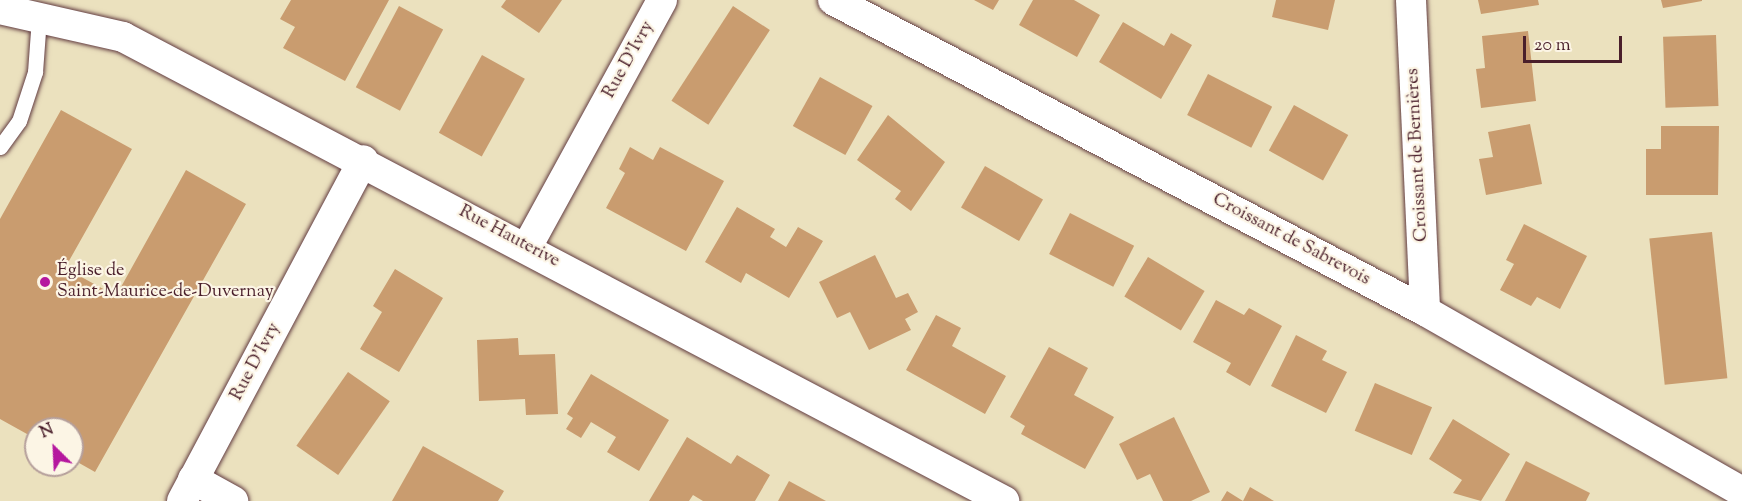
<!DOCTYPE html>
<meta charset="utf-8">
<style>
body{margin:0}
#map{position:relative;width:1742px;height:501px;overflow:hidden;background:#ebe1be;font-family:"Sorts Mill Goudy",serif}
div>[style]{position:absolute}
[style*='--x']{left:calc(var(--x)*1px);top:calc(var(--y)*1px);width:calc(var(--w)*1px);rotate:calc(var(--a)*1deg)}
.building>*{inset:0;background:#c99c6f;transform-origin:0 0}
.roads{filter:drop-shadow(0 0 2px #623c41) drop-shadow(0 0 2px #623c41)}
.service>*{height:15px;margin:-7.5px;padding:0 7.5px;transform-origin:7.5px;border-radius:7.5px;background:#fff}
.minor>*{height:30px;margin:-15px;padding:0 15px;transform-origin:15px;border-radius:15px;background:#fff}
.dots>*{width:16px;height:16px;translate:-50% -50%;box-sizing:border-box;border:3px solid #fcf5e5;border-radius:50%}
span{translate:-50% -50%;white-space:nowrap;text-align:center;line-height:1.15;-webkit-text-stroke:4.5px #fcf5e5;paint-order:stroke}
.street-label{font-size:18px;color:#4a1f2b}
.poi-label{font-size:18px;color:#4a1f2b}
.left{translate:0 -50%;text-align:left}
.north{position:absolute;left:24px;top:417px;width:60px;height:60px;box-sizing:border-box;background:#fcf5e5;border:2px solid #b59f9b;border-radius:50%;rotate:336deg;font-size:16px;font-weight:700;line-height:24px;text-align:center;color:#4a1f2b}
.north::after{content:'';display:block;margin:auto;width:21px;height:27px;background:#b5179e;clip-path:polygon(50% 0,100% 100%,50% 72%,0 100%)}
.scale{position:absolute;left:1523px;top:36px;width:99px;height:27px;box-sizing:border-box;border:3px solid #4a1f2b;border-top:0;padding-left:8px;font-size:18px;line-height:21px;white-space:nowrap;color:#4a1f2b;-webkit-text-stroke:4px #fcf5e5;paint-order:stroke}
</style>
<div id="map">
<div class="building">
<div style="clip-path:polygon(291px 0,389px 0,345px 81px,283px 48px,295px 27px,280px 19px)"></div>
<div style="clip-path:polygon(506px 0,562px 0,539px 33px,501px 7px)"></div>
<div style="clip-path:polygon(974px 0,999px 0,993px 10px)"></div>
<div style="clip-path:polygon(1033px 0,1074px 0,1100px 15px,1077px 57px,1019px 25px)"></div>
<div style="clip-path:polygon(1276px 0,1335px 0,1328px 30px,1272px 17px)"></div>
<div style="clip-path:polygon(1478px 0,1538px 0,1539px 5px,1481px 14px)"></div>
<div style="clip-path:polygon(1661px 0,1702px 0,1702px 1px,1663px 8px)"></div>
<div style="left:399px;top:6px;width:50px;height:92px;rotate:28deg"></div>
<div style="left:733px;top:6px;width:44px;height:113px;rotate:33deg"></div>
<div style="clip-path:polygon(1123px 22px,1164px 46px,1171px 33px,1192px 45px,1161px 99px,1099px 62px)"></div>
<div style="clip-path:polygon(1528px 31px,1536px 101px,1481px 108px,1476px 69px,1485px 68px,1482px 36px)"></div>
<div style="left:1716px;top:35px;width:71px;height:53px;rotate:88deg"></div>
<div style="left:482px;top:55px;width:49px;height:89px;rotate:29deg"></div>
<div style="left:1208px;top:74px;width:72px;height:46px;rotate:27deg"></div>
<div style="left:820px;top:77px;width:60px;height:56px;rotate:29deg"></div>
<div style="left:1294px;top:105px;width:62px;height:52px;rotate:29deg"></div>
<div style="clip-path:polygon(61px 110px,132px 149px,65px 268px,116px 296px,186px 170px,246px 204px,95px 472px,72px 459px,72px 429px,36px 429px,36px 439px,0 419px,0 219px)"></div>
<div style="clip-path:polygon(888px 115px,945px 162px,911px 211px,895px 199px,901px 191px,857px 160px)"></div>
<div style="clip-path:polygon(1530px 124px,1542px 184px,1486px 195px,1479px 159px,1493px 157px,1488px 132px)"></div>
<div style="clip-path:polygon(1661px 126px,1719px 126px,1718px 195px,1646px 195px,1646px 149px,1661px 149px)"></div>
<div style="clip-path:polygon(630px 147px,653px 160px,660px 147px,724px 181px,686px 251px,606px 208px,625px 173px,619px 169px)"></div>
<div style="left:985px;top:166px;width:67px;height:48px;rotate:30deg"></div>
<div style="clip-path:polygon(737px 207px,775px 229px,770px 237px,786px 247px,798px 227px,823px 241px,789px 298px,746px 273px,741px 283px,705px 262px)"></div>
<div style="left:1070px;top:213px;width:72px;height:46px;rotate:27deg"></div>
<div style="clip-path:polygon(1524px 224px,1587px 256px,1560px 309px,1537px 297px,1531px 306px,1500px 290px,1514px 264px,1506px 260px)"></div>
<div style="left:1712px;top:232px;width:147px;height:63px;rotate:84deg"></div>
<div style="clip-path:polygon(875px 255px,896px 298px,908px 293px,918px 312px,905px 319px,911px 330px,869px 350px,850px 312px,837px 318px,819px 282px)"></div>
<div style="left:1148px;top:257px;width:66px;height:46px;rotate:31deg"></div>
<div style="clip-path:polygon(395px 269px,443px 298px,399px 372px,360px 349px,382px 312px,373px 306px)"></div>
<div style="clip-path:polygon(1216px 300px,1244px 315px,1249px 308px,1282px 326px,1250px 386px,1226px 372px,1231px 363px,1193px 342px)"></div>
<div style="clip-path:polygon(936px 315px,961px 328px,952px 346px,1006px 376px,985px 414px,906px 370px)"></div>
<div style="clip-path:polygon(1296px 335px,1327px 351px,1322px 360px,1347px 372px,1326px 413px,1271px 386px)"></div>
<div style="clip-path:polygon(518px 338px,519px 355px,555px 354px,558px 414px,526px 415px,525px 399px,479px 401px,477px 340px)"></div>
<div style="clip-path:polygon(1049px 347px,1088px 368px,1074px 395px,1114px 417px,1085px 469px,1021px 434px,1025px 426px,1010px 417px)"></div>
<div style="left:348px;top:372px;width:51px;height:90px;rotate:35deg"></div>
<div style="clip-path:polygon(591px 374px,669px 420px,639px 471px,607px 452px,616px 437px,591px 422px,581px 438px,566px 429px,573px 418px,567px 414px)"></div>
<div style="left:1375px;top:383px;width:62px;height:52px;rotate:23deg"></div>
<div style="clip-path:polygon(1174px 417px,1210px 492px,1191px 501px,1163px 501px,1150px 474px,1137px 480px,1119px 444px)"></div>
<div style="clip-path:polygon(1453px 419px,1510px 454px,1481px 501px,1453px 493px,1462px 480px,1429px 459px)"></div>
<div style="clip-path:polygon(687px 437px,731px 464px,737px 455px,770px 475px,755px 501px,703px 501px,693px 495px,689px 501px,649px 501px)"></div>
<div style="clip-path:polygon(423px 446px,504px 491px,498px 501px,392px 501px)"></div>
<div style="clip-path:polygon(1526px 461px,1590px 493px,1586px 501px,1505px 501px)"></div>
<div style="clip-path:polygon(789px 481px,826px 501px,778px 501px)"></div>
<div style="clip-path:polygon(1250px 487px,1274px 501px,1221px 501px,1227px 491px,1243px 501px)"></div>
</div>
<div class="roads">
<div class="service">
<div style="--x:0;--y:147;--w:32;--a:-54"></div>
<div style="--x:19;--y:121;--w:52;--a:-71.9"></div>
<div style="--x:35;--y:72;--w:54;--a:-85.8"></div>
</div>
<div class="minor">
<div style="--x:833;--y:0;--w:669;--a:27.71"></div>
<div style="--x:1425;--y:311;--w:365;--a:29.7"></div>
<div style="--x:1411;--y:0;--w:311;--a:87.4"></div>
<div style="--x:0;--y:9;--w:126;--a:12.8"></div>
<div style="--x:123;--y:37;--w:996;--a:27.77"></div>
<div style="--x:527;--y:247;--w:281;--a:-61.3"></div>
<div style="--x:193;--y:479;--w:46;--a:28.8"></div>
<div style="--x:182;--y:501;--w:386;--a:-62"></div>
</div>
</div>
<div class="dots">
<div style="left:45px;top:282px;background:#b5179e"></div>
</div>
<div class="street-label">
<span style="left:629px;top:60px;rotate:-61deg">Rue D'Ivry</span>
<span style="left:1418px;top:155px;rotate:-93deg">Croissant de Bernières</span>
<span style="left:509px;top:237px;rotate:28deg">Rue Hauterive</span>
<span style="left:1291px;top:240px;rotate:28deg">Croissant de Sabrevois</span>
<span style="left:256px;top:362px;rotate:-62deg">Rue D'Ivry</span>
</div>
<div class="poi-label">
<span class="left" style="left:57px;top:282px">Église de<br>Saint-Maurice-de-Duvernay</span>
</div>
<div class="north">N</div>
<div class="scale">20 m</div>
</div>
